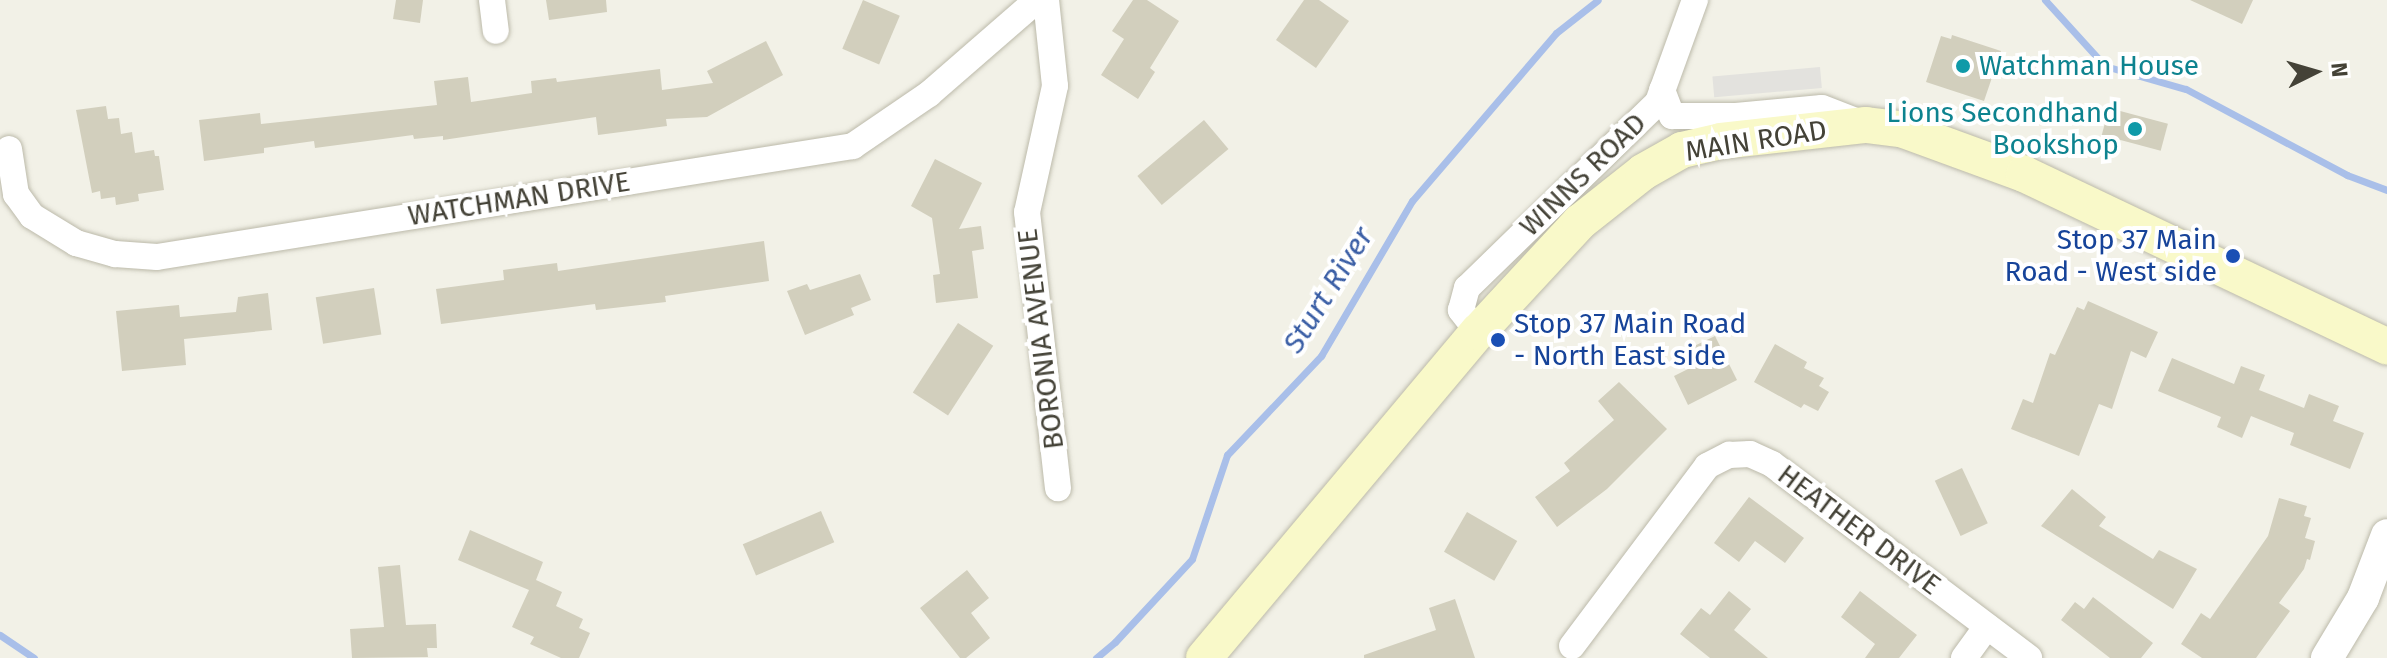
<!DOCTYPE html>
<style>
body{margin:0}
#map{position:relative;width:2387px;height:658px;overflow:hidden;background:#f2f1e7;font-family:"Fira Sans",sans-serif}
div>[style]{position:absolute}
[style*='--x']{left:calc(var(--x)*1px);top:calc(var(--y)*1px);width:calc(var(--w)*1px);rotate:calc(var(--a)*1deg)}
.parking>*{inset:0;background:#e3e2de;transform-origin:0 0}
.stream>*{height:7px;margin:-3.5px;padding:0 3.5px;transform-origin:3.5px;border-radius:3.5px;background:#a9bfe9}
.building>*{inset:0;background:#d2cfbd;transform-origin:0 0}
.roads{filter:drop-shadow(0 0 2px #bcbaaa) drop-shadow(0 0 2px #bcbaaa)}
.minor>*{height:26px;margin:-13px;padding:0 13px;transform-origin:13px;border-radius:13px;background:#fff}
.tertiary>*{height:32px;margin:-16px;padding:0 16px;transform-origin:16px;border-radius:16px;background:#fff}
.secondary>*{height:36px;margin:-18px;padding:0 18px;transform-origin:18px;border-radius:18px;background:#f9f9c9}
.dots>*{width:22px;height:22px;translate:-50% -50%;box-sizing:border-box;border:4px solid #fff;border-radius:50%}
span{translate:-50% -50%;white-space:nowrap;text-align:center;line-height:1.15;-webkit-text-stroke:8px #fff;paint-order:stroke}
.culture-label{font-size:28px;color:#0d838f}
.left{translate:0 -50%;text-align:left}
.right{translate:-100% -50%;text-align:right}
.street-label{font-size:28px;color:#444237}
.transit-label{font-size:28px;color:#164399}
.water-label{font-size:30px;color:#3a5ea5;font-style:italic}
.north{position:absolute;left:2275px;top:32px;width:80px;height:80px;-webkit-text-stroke:6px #fff;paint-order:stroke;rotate:85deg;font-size:22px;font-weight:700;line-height:32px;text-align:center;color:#444237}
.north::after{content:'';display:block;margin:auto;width:28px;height:36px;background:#444237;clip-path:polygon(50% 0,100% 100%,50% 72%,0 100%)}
</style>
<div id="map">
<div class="parking">
<div style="left:1820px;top:67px;width:21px;height:108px;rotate:85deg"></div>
</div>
<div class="stream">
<div style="--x:2045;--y:0;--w:89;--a:47.7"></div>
<div style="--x:2105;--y:66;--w:84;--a:15.9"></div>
<div style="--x:2186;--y:89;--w:183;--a:28.1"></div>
<div style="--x:2347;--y:175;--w:43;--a:20.6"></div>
<div style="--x:0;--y:635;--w:41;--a:34.1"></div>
<div style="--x:1096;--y:658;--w:25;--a:-40"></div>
<div style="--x:1115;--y:642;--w:113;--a:-47.1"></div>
<div style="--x:1192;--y:559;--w:110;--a:-71.4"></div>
<div style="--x:1227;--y:455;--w:137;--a:-46.5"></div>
<div style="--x:1321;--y:356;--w:180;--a:-59.6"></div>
<div style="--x:1412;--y:201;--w:221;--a:-49.4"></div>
<div style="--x:1556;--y:33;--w:53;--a:-38.2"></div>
</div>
<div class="building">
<div style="clip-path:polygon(396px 0,423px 0,420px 23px,393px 19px)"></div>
<div style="clip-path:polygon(546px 0,606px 0,607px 12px,549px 20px)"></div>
<div style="left:863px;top:0;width:40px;height:53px;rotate:23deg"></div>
<div style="clip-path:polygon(1133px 0,1147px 0,1179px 21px,1150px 68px,1155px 72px,1138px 99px,1101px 75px,1124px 39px,1112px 31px)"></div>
<div style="clip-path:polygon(1304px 0,1319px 0,1349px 21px,1316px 68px,1276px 40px)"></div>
<div style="clip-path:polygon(2190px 0,2253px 0,2242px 24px)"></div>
<div style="clip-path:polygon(1952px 35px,2001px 51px,1984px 101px,1926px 82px,1941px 36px,1951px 39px)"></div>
<div style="clip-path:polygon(766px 41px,783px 75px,707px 117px,666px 119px,667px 126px,598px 135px,596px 117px,443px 140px,443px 136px,414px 139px,413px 135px,315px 148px,314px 141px,264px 148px,264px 153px,204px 161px,199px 120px,260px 113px,261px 124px,437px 105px,434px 81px,468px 77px,471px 102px,532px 93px,531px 81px,556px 78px,557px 82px,660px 69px,662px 90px,713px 83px,707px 71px)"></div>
<div style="clip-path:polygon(106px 106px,108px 119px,119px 118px,121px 134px,132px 132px,135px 153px,154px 150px,155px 156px,159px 156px,164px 190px,138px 194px,139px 201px,116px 205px,115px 197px,101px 199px,100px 191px,92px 193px,76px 110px)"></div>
<div style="left:2109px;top:108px;width:61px;height:28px;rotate:15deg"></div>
<div style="left:1204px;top:120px;width:38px;height:87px;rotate:50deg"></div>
<div style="clip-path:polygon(935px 159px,982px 183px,959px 229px,981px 226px,984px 249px,972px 251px,978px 298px,936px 303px,933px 275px,940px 274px,932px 218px,911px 206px)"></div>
<div style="clip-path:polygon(764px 241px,769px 281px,665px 296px,666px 302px,596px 310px,595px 304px,441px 324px,436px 289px,504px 280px,503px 270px,557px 263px,558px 271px)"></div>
<div style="clip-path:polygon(860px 274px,871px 300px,851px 308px,854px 315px,805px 335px,787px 291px,807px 284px,810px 290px)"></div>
<div style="left:374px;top:288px;width:47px;height:59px;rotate:81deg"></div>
<div style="clip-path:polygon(268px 293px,272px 330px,184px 339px,186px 365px,122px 371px,116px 311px,179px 305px,180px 317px,236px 312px,238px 297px)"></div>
<div style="clip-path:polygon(2088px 301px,2158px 332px,2146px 358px,2131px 351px,2112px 409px,2099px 404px,2079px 456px,2011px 429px,2023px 399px,2033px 403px,2050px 353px,2055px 355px,2077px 307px,2084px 310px)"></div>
<div style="left:958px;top:323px;width:42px;height:83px;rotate:33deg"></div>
<div style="clip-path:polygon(1715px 336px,1737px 380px,1688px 405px,1674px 376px,1698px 364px,1690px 348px)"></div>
<div style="clip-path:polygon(1775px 344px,1807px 362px,1804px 368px,1824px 378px,1819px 386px,1829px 392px,1818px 411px,1804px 404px,1801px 408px,1754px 382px)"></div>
<div style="clip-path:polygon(2172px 358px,2234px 384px,2241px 366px,2265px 375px,2259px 390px,2304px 408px,2309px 394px,2339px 406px,2333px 421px,2364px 433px,2350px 469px,2290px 445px,2294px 433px,2251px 416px,2242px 438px,2217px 427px,2221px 417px,2158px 391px)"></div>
<div style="clip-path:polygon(1619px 382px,1667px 429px,1607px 489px,1557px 527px,1535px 497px,1570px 471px,1564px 463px,1614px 420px,1598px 401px)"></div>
<div style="left:1962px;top:468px;width:61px;height:30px;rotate:65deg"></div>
<div style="clip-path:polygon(2072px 489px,2106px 517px,2099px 526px,2153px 559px,2159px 550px,2197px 569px,2173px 609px,2041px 526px)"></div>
<div style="clip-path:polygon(1749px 497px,1804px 538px,1785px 563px,1755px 541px,1739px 562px,1714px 543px)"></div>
<div style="clip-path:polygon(2279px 498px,2307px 506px,2304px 516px,2311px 518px,2305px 538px,2315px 541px,2310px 560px,2307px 559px,2304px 569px,2279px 603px,2290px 611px,2256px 658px,2202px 658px,2181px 644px,2201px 613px,2210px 619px,2268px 536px)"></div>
<div style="left:821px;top:511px;width:34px;height:85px;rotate:67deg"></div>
<div style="left:1467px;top:512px;width:58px;height:46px;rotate:30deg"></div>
<div style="clip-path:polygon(470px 530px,543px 562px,536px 580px,562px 592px,556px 606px,583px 619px,579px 628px,590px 633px,579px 658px,561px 658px,530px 644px,534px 637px,512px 627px,529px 590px,458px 560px)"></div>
<div style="clip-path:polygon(400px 565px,406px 625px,436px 624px,437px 648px,427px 648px,428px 657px,352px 658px,350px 629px,384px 627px,378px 567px)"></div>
<div style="clip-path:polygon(967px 570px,989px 598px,971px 613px,990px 638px,966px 658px,960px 658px,920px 608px)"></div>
<div style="clip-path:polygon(1729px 591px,1751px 609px,1734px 630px,1768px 658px,1710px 658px,1680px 634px,1701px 608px,1710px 615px)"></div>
<div style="clip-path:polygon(1860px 591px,1917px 635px,1899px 658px,1865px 658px,1875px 644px,1841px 617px)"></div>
<div style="clip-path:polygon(2093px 597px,2153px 643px,2141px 658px,2110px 658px,2061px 620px,2075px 602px,2084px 609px)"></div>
<div style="clip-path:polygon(1455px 599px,1475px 658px,1364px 658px,1364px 655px,1436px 630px,1429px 608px)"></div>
</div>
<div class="roads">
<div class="minor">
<div style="--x:492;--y:0;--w:31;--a:83"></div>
<div style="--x:1046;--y:0;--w:86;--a:84"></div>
<div style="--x:1055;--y:86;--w:129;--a:102.5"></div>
<div style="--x:1027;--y:212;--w:278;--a:83.6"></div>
<div style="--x:1662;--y:90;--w:28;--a:69"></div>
<div style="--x:1672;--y:116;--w:64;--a:0"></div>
<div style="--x:1736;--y:116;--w:86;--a:-5.3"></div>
<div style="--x:1822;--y:108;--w:42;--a:21"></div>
<div style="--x:9;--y:149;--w:46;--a:81.2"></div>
<div style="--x:16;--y:194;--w:27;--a:54"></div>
<div style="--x:32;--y:216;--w:52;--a:31.5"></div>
<div style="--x:76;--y:243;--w:41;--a:15.8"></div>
<div style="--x:115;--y:254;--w:42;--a:4.1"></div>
<div style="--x:157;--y:257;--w:705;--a:-9.06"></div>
<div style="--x:853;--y:146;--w:92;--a:-34.4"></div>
<div style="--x:929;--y:94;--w:143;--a:-41"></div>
<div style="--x:1478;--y:332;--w:28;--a:-128"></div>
<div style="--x:1461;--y:310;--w:23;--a:-75"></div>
<div style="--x:1467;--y:288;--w:267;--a:-44.2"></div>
<div style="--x:1658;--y:102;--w:109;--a:-70.1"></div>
<div style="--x:1572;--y:646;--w:225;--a:-53.1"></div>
<div style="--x:1707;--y:466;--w:25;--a:-27"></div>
<div style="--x:1729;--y:455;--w:21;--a:-3"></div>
<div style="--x:1750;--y:454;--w:24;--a:24"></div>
<div style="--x:1772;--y:464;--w:322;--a:37"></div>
<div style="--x:1964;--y:658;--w:39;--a:-54"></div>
</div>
<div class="tertiary">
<div style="--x:2327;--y:658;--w:70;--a:-59"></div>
<div style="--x:2363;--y:598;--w:67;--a:-69.1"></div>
</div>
<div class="secondary">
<div style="--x:1204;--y:658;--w:426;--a:-50"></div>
<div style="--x:1478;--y:332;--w:150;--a:-47.2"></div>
<div style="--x:1580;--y:222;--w:80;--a:-38.4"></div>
<div style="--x:1643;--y:172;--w:45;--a:-29.4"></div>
<div style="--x:1682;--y:150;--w:40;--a:-13"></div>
<div style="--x:1721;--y:141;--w:146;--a:-6.3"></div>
<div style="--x:1866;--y:125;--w:38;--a:7"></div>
<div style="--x:1904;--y:130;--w:128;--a:20.1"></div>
<div style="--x:2024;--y:174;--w:402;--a:25.4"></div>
</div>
</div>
<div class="dots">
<div style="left:1963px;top:66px;background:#0f9aa8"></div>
<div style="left:2135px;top:129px;background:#0f9aa8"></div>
<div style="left:2233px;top:256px;background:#1a4fb4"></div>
<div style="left:1498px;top:340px;background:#1a4fb4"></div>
</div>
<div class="culture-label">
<span class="left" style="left:1979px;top:66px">Watchman House</span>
<span class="right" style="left:2119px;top:129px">Lions Secondhand<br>Bookshop</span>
</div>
<div class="street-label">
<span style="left:1756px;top:141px;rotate:-9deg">MAIN ROAD</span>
<span style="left:1583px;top:175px;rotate:-44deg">WINNS ROAD</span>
<span style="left:519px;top:199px;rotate:-9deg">WATCHMAN DRIVE</span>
<span style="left:1041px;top:339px;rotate:-97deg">BORONIA AVENUE</span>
<span style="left:1859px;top:530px;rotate:37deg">HEATHER DRIVE</span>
</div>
<div class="transit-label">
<span class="right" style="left:2217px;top:256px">Stop 37 Main<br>Road - West side</span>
<span class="left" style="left:1514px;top:340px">Stop 37 Main Road<br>- North East side</span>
</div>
<div class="water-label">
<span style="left:1328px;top:290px;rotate:-58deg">Sturt River</span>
</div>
<div class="north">N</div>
</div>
